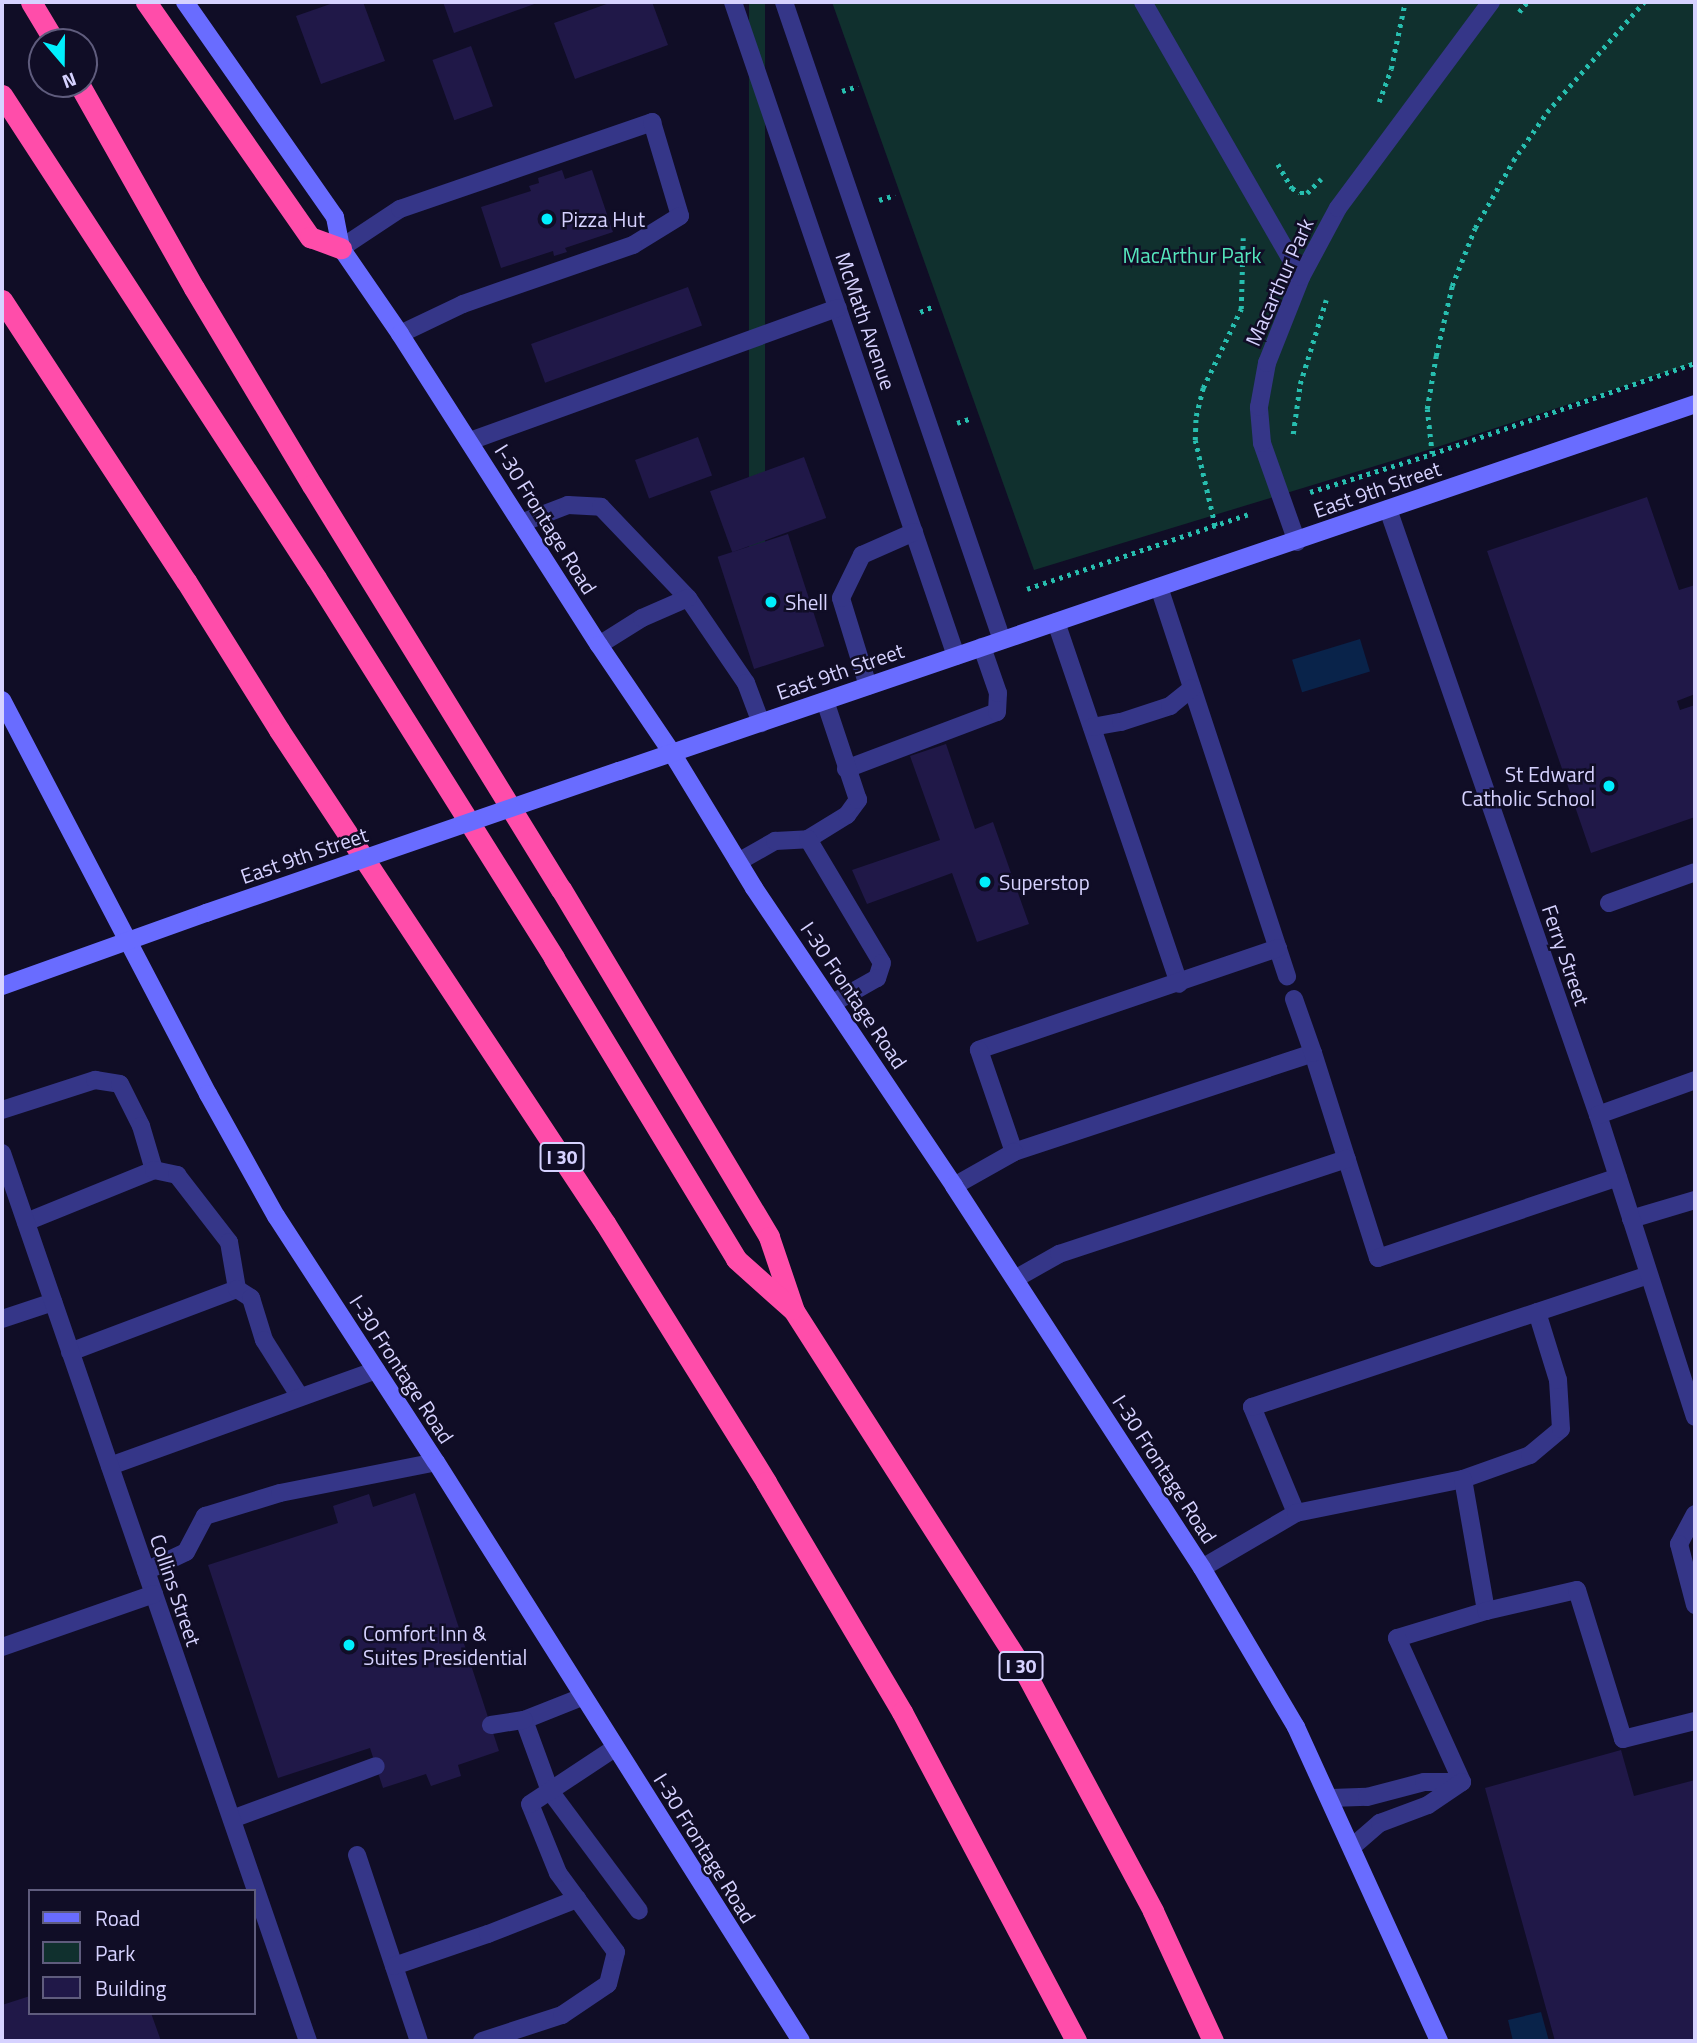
<!DOCTYPE html>
<style>
body{margin:0}
#map{position:relative;width:1697px;height:2043px;overflow:hidden;background:#100d26;font-family:"Titillium Web",sans-serif}
div>[style]{position:absolute}
[style*='--x']{left:calc(var(--x)*1px);top:calc(var(--y)*1px);width:calc(var(--w)*1px);rotate:calc(var(--a)*1deg)}
.green>*{inset:0;background:#10302e;transform-origin:0 0}
.water>*{inset:0;background:#09234a;transform-origin:0 0}
.building>*{inset:0;background:#201848;transform-origin:0 0}
.path>*{height:4.5px;margin-top:-2.25px;transform-origin:0;background:repeating-linear-gradient(90deg,#27beaf 0 3.5px,transparent 0 8.5px)}
.service>*{height:18px;margin:-9px;padding:0 9px;transform-origin:9px;border-radius:9px;background:#353688}
.minor>*{height:18px;margin:-9px;padding:0 9px;transform-origin:9px;border-radius:9px;background:#353688}
.secondary>*{height:18px;margin:-9px;padding:0 9px;transform-origin:9px;border-radius:9px;background:#696cff}
.motorway>*{height:21px;margin:-10.5px;padding:0 10.5px;transform-origin:10.5px;border-radius:10.5px;background:#ff4daa}
.secondary-bridge>*{height:18px;margin:-9px;padding:0 9px;transform-origin:9px;border-radius:9px;background:#696cff}
.dots>*{width:19px;height:19px;translate:-50% -50%;box-sizing:border-box;border:4px solid #100d26;border-radius:50%}
span{translate:-50% -50%;white-space:nowrap;text-align:center;line-height:1.15;-webkit-text-stroke:5px #100d26;paint-order:stroke}
.shield-label span{padding:2px 5px;background:#100d26;border:2px solid;border-radius:5px;-webkit-text-stroke-width:0}
.shield-label{font-size:19px;color:#d6d2ff;font-weight:700}
.poi-label{font-size:21px;color:#d6d2ff}
.left{translate:0 -50%;text-align:left}
.right{translate:-100% -50%;text-align:right}
.park-label{font-size:21px;color:#56e7bd}
.street-label{font-size:21px;color:#d6d2ff}
.frame{position:absolute;inset:0;border:4px solid #d6d2ff;pointer-events:none}
.legend{position:absolute;left:28px;top:1889px;width:228px;height:126px;box-sizing:border-box;background:#100d26;border:2px solid #5f5c7d;margin:0;padding:9px 12px;list-style:none;font-size:21px;color:#d6d2ff}
.legend li{display:flex;align-items:center;gap:14px;height:35px}
.legend b{width:35px;border:2px solid #5f5c7d}
.north{position:absolute;left:28px;top:28px;width:70px;height:70px;box-sizing:border-box;background:#100d26;border:2px solid #5f5c7d;border-radius:50%;rotate:160deg;font-size:19px;font-weight:700;line-height:28px;text-align:center;color:#d6d2ff}
.north::after{content:'';display:block;margin:auto;width:24px;height:32px;background:#00effd;clip-path:polygon(50% 0,100% 100%,50% 72%,0 100%)}
</style>
<div id="map">
<div class="green">
<div style="left:749px;top:2px;width:16px;height:580px"></div>
<div style="clip-path:polygon(832px 2px,1695px 2px,1695px 363px,1431px 449px,1034px 570px)"></div>
</div>
<div class="water">
<div style="left:1360px;top:639px;width:34px;height:71px;rotate:73deg"></div>
<div style="clip-path:polygon(1541px 2012px,1549px 2041px,1513px 2041px,1508px 2020px)"></div>
</div>
<div class="building">
<div style="clip-path:polygon(336px 2px,363px 2px,385px 61px,321px 84px,296px 16px)"></div>
<div style="clip-path:polygon(443px 2px,540px 2px,454px 33px)"></div>
<div style="clip-path:polygon(612px 2px,652px 2px,668px 45px,575px 79px,554px 23px)"></div>
<div style="left:471px;top:46px;width:64px;height:41px;rotate:70deg"></div>
<div style="clip-path:polygon(562px 170px,565px 179px,592px 170px,613px 232px,565px 248px,567px 252px,554px 256px,553px 251px,501px 268px,481px 207px,531px 191px,529px 186px,539px 183px,538px 178px)"></div>
<div style="left:688px;top:287px;width:41px;height:167px;rotate:70deg"></div>
<div style="left:698px;top:437px;width:41px;height:67px;rotate:70deg"></div>
<div style="left:804px;top:457px;width:65px;height:100px;rotate:70deg"></div>
<div style="clip-path:polygon(1647px 497px,1679px 590px,1695px 585px,1695px 694px,1677px 701px,1680px 710px,1695px 705px,1695px 817px,1591px 853px,1487px 551px)"></div>
<div style="left:788px;top:534px;width:118px;height:74px;rotate:72deg"></div>
<div style="clip-path:polygon(946px 744px,975px 829px,993px 822px,1029px 924px,977px 942px,952px 873px,867px 904px,852px 870px,940px 840px,910px 756px)"></div>
<div style="clip-path:polygon(415px 1493px,499px 1751px,458px 1765px,461px 1776px,431px 1786px,426px 1774px,383px 1788px,370px 1748px,278px 1778px,208px 1565px,338px 1523px,333px 1506px,369px 1494px,373px 1507px)"></div>
<div style="clip-path:polygon(1621px 1750px,1634px 1796px,1695px 1780px,1695px 2041px,1555px 2041px,1485px 1788px)"></div>
<div style="clip-path:polygon(30px 1996px,30px 2013px,151px 2013px,161px 2041px,2px 2041px,2px 2005px)"></div>
</div>
<div class="path">
<div style="--x:1519;--y:12;--w:13;--a:-51"></div>
<div style="--x:842;--y:91;--w:17;--a:-17"></div>
<div style="--x:1379;--y:102;--w:35;--a:-70"></div>
<div style="--x:1391;--y:69;--w:68;--a:-78.2"></div>
<div style="--x:1278;--y:164;--w:28;--a:60"></div>
<div style="--x:1292;--y:188;--w:9;--a:32"></div>
<div style="--x:1300;--y:193;--w:7;--a:0"></div>
<div style="--x:1307;--y:193;--w:20;--a:-45"></div>
<div style="--x:879;--y:200;--w:17;--a:-17"></div>
<div style="--x:920;--y:312;--w:13;--a:-23"></div>
<div style="--x:957;--y:423;--w:13;--a:-18"></div>
<div style="--x:1293;--y:434;--w:50;--a:-82"></div>
<div style="--x:1300;--y:384;--w:88;--a:-72.8"></div>
<div style="--x:1432;--y:454;--w:45;--a:-96.3"></div>
<div style="--x:1427;--y:409;--w:54;--a:-80.4"></div>
<div style="--x:1436;--y:356;--w:72;--a:-77.1"></div>
<div style="--x:1452;--y:286;--w:62;--a:-68.4"></div>
<div style="--x:1475;--y:228;--w:77;--a:-60.4"></div>
<div style="--x:1513;--y:161;--w:60;--a:-55.2"></div>
<div style="--x:1547;--y:112;--w:147;--a:-48.6"></div>
<div style="--x:1310;--y:492;--w:128;--a:-17.3"></div>
<div style="--x:1432;--y:454;--w:278;--a:-19.1"></div>
<div style="--x:1215;--y:526;--w:88;--a:-103.1"></div>
<div style="--x:1195;--y:440;--w:24;--a:-88"></div>
<div style="--x:1196;--y:416;--w:29;--a:-76"></div>
<div style="--x:1203;--y:388;--w:88;--a:-64.3"></div>
<div style="--x:1241;--y:309;--w:71;--a:-88.4"></div>
<div style="--x:1027;--y:589;--w:233;--a:-18.7"></div>
</div>
<div class="service">
<div style="--x:733;--y:2;--w:691;--a:71.17"></div>
<div style="--x:784;--y:2;--w:674;--a:71.14"></div>
<div style="--x:1143;--y:2;--w:317;--a:60.1"></div>
<div style="--x:341;--y:248;--w:71;--a:-33.5"></div>
<div style="--x:400;--y:209;--w:267;--a:-19"></div>
<div style="--x:652;--y:122;--w:98;--a:73.4"></div>
<div style="--x:680;--y:216;--w:55;--a:148.3"></div>
<div style="--x:633;--y:245;--w:180;--a:160.9"></div>
<div style="--x:463;--y:304;--w:70;--a:154.5"></div>
<div style="--x:470;--y:441;--w:391;--a:-19.9"></div>
<div style="--x:521;--y:523;--w:50;--a:-21"></div>
<div style="--x:568;--y:505;--w:33;--a:3"></div>
<div style="--x:601;--y:507;--w:126;--a:46.3"></div>
<div style="--x:688;--y:598;--w:103;--a:55.7"></div>
<div style="--x:746;--y:683;--w:43;--a:69.4"></div>
<div style="--x:1297;--y:542;--w:105;--a:-109.5"></div>
<div style="--x:1262;--y:443;--w:36;--a:-95"></div>
<div style="--x:1259;--y:407;--w:45;--a:-79.7"></div>
<div style="--x:1267;--y:363;--w:92;--a:-68.4"></div>
<div style="--x:1301;--y:277;--w:78;--a:-61.8"></div>
<div style="--x:1338;--y:208;--w:257;--a:-53.4"></div>
<div style="--x:1159;--y:587;--w:410;--a:71.8"></div>
<div style="--x:1056;--y:622;--w:382;--a:71.2"></div>
<div style="--x:599;--y:645;--w:51;--a:-32.1"></div>
<div style="--x:642;--y:618;--w:50;--a:-23.5"></div>
<div style="--x:868;--y:686;--w:92;--a:-107.1"></div>
<div style="--x:841;--y:598;--w:48;--a:-64"></div>
<div style="--x:862;--y:555;--w:57;--a:-23.9"></div>
<div style="--x:1092;--y:727;--w:29;--a:-10"></div>
<div style="--x:1121;--y:722;--w:52;--a:-18.1"></div>
<div style="--x:1170;--y:706;--w:28;--a:-39"></div>
<div style="--x:846;--y:769;--w:161;--a:-20.7"></div>
<div style="--x:997;--y:712;--w:19;--a:-87"></div>
<div style="--x:998;--y:693;--w:49;--a:-109.2"></div>
<div style="--x:808;--y:839;--w:46;--a:-31.6"></div>
<div style="--x:847;--y:815;--w:19;--a:-54"></div>
<div style="--x:858;--y:800;--w:104;--a:-108.4"></div>
<div style="--x:738;--y:862;--w:43;--a:-29.6"></div>
<div style="--x:775;--y:841;--w:33;--a:-3"></div>
<div style="--x:808;--y:839;--w:144;--a:59.2"></div>
<div style="--x:882;--y:963;--w:16;--a:108"></div>
<div style="--x:877;--y:978;--w:51;--a:150.4"></div>
<div style="--x:1609;--y:903;--w:91;--a:-19.8"></div>
<div style="--x:1278;--y:948;--w:316;--a:161.2"></div>
<div style="--x:979;--y:1050;--w:108;--a:71.1"></div>
<div style="--x:1014;--y:1152;--w:315;--a:-18.3"></div>
<div style="--x:1313;--y:1053;--w:215;--a:72.4"></div>
<div style="--x:1378;--y:1258;--w:253;--a:-18.6"></div>
<div style="--x:1294;--y:999;--w:57;--a:70.6"></div>
<div style="--x:2;--y:1110;--w:98;--a:-17.9"></div>
<div style="--x:95;--y:1080;--w:25;--a:9"></div>
<div style="--x:120;--y:1084;--w:47;--a:63.4"></div>
<div style="--x:141;--y:1126;--w:46;--a:73.5"></div>
<div style="--x:954;--y:1186;--w:69;--a:-29.5"></div>
<div style="--x:1631;--y:1219;--w:67;--a:-16.5"></div>
<div style="--x:26;--y:1222;--w:138;--a:-22.1"></div>
<div style="--x:154;--y:1170;--w:24;--a:12"></div>
<div style="--x:177;--y:1175;--w:85;--a:52.2"></div>
<div style="--x:229;--y:1242;--w:48;--a:80.3"></div>
<div style="--x:1015;--y:1279;--w:51;--a:-29.6"></div>
<div style="--x:1059;--y:1254;--w:303;--a:-18.3"></div>
<div style="--x:2;--y:1319;--w:54;--a:-18.4"></div>
<div style="--x:70;--y:1352;--w:178;--a:-20.7"></div>
<div style="--x:237;--y:1289;--w:17;--a:33"></div>
<div style="--x:251;--y:1298;--w:44;--a:72.8"></div>
<div style="--x:264;--y:1340;--w:67;--a:57.7"></div>
<div style="--x:110;--y:1466;--w:283;--a:-19.8"></div>
<div style="--x:1463;--y:1479;--w:71;--a:-19.7"></div>
<div style="--x:1530;--y:1455;--w:40;--a:-40"></div>
<div style="--x:1561;--y:1429;--w:49;--a:-93.5"></div>
<div style="--x:1558;--y:1380;--w:71;--a:-107.2"></div>
<div style="--x:1296;--y:1513;--w:115;--a:-112.5"></div>
<div style="--x:1252;--y:1407;--w:418;--a:-18.4"></div>
<div style="--x:1202;--y:1568;--w:109;--a:-30.3"></div>
<div style="--x:1296;--y:1513;--w:170;--a:-11.5"></div>
<div style="--x:1463;--y:1479;--w:134;--a:80.1"></div>
<div style="--x:1486;--y:1611;--w:93;--a:163.1"></div>
<div style="--x:1397;--y:1638;--w:158;--a:65.7"></div>
<div style="--x:146;--y:1571;--w:44;--a:-25.4"></div>
<div style="--x:186;--y:1552;--w:41;--a:-62.2"></div>
<div style="--x:205;--y:1516;--w:78;--a:-17"></div>
<div style="--x:280;--y:1493;--w:159;--a:-11.2"></div>
<div style="--x:1486;--y:1611;--w:93;--a:-13"></div>
<div style="--x:1577;--y:1590;--w:156;--a:72.8"></div>
<div style="--x:1623;--y:1739;--w:74;--a:-14"></div>
<div style="--x:582;--y:1697;--w:62;--a:158.4"></div>
<div style="--x:524;--y:1720;--w:76;--a:69.9"></div>
<div style="--x:550;--y:1791;--w:149;--a:53.4"></div>
<div style="--x:491;--y:1725;--w:33;--a:-9"></div>
<div style="--x:1331;--y:1798;--w:36;--a:-2"></div>
<div style="--x:1367;--y:1797;--w:59;--a:-14.7"></div>
<div style="--x:1424;--y:1782;--w:38;--a:0"></div>
<div style="--x:232;--y:1819;--w:153;--a:-20.2"></div>
<div style="--x:1352;--y:1847;--w:37;--a:-41"></div>
<div style="--x:1380;--y:1823;--w:51;--a:-20.6"></div>
<div style="--x:1428;--y:1805;--w:41;--a:-34.1"></div>
<div style="--x:357;--y:1855;--w:196;--a:71.6"></div>
<div style="--x:394;--y:1966;--w:99;--a:-18.8"></div>
<div style="--x:488;--y:1934;--w:96;--a:-21.5"></div>
<div style="--x:482;--y:2041;--w:84;--a:-18"></div>
<div style="--x:562;--y:2015;--w:55;--a:-34"></div>
<div style="--x:608;--y:1984;--w:33;--a:-76"></div>
<div style="--x:616;--y:1952;--w:98;--a:-126.3"></div>
<div style="--x:558;--y:1873;--w:74;--a:-112.1"></div>
<div style="--x:530;--y:1804;--w:102;--a:-33.4"></div>
</div>
<div class="minor">
<div style="--x:1388;--y:509;--w:641;--a:70.89"></div>
<div style="--x:1598;--y:1115;--w:317;--a:72.2"></div>
<div style="--x:1598;--y:1115;--w:103;--a:-19.8"></div>
<div style="--x:2;--y:1153;--w:939;--a:70.99"></div>
<div style="--x:1695;--y:1514;--w:34;--a:118"></div>
<div style="--x:1679;--y:1544;--w:63;--a:75.3"></div>
<div style="--x:2;--y:1647;--w:161;--a:-19.2"></div>
</div>
<div class="secondary">
<div style="--x:185;--y:2;--w:262;--a:55.1"></div>
<div style="--x:335;--y:217;--w:32;--a:79"></div>
<div style="--x:341;--y:248;--w:104;--a:55.5"></div>
<div style="--x:400;--y:334;--w:369;--a:57.4"></div>
<div style="--x:599;--y:645;--w:130;--a:55.9"></div>
<div style="--x:672;--y:753;--w:158;--a:58.7"></div>
<div style="--x:754;--y:888;--w:359;--a:56.1"></div>
<div style="--x:954;--y:1186;--w:455;--a:57"></div>
<div style="--x:1202;--y:1568;--w:185;--a:59.4"></div>
<div style="--x:1296;--y:1727;--w:345;--a:65.5"></div>
<div style="--x:2;--y:700;--w:445;--a:62.4"></div>
<div style="--x:208;--y:1094;--w:140;--a:60.9"></div>
<div style="--x:276;--y:1216;--w:293;--a:57"></div>
<div style="--x:436;--y:1462;--w:684;--a:57.77"></div>
<div style="--x:619;--y:771;--w:1137;--a:-18.83"></div>
<div style="--x:2;--y:986;--w:217;--a:-19.7"></div>
</div>
<div class="motorway">
<div style="--x:31;--y:2;--w:47;--a:59"></div>
<div style="--x:146;--y:2;--w:287;--a:55.1"></div>
<div style="--x:310;--y:237;--w:33;--a:20"></div>
<div style="--x:79;--y:84;--w:234;--a:60.6"></div>
<div style="--x:194;--y:288;--w:230;--a:59.1"></div>
<div style="--x:312;--y:485;--w:475;--a:58.4"></div>
<div style="--x:561;--y:889;--w:405;--a:59.1"></div>
<div style="--x:769;--y:1237;--w:78;--a:71.3"></div>
<div style="--x:794;--y:1311;--w:426;--a:57.4"></div>
<div style="--x:1024;--y:1670;--w:273;--a:61.8"></div>
<div style="--x:1153;--y:1911;--w:143;--a:65.2"></div>
<div style="--x:2;--y:95;--w:576;--a:56.97"></div>
<div style="--x:316;--y:578;--w:448;--a:57.9"></div>
<div style="--x:554;--y:958;--w:352;--a:58.8"></div>
<div style="--x:736;--y:1259;--w:75;--a:41.8"></div>
<div style="--x:2;--y:300;--w:336;--a:56.8"></div>
<div style="--x:186;--y:581;--w:176;--a:58"></div>
<div style="--x:279;--y:730;--w:591;--a:56.53"></div>
<div style="--x:605;--y:1223;--w:305;--a:58.1"></div>
<div style="--x:766;--y:1482;--w:267;--a:59.4"></div>
<div style="--x:902;--y:1712;--w:372;--a:62.1"></div>
</div>
<div class="secondary-bridge">
<div style="--x:206;--y:913;--w:437;--a:-19"></div>
</div>
<div class="dots">
<div style="left:547px;top:219px;background:#00effd"></div>
<div style="left:771px;top:602px;background:#00effd"></div>
<div style="left:1609px;top:786px;background:#00effd"></div>
<div style="left:985px;top:882px;background:#00effd"></div>
<div style="left:349px;top:1645px;background:#00effd"></div>
</div>
<div class="shield-label">
<span style="left:562px;top:1157px">I 30</span>
<span style="left:1021px;top:1666px">I 30</span>
</div>
<div class="poi-label">
<span class="left" style="left:561px;top:219px">Pizza Hut</span>
<span class="left" style="left:785px;top:602px">Shell</span>
<span class="right" style="left:1595px;top:786px">St Edward<br>Catholic School</span>
<span class="left" style="left:999px;top:882px">Superstop</span>
<span class="left" style="left:363px;top:1645px">Comfort Inn &amp;<br>Suites Presidential</span>
</div>
<div class="park-label">
<span style="left:1192px;top:255px">MacArthur Park</span>
</div>
<div class="street-label">
<span style="left:1279px;top:282px;rotate:-66deg">Macarthur Park</span>
<span style="left:866px;top:321px;rotate:71deg">McMath Avenue</span>
<span style="left:1377px;top:489px;rotate:-19deg">East 9th Street</span>
<span style="left:546px;top:519px;rotate:58deg">I-30 Frontage Road</span>
<span style="left:840px;top:671px;rotate:-19deg">East 9th Street</span>
<span style="left:304px;top:855px;rotate:-19deg">East 9th Street</span>
<span style="left:1566px;top:955px;rotate:71deg">Ferry Street</span>
<span style="left:854px;top:995px;rotate:56deg">I-30 Frontage Road</span>
<span style="left:402px;top:1369px;rotate:57deg">I-30 Frontage Road</span>
<span style="left:1165px;top:1469px;rotate:57deg">I-30 Frontage Road</span>
<span style="left:176px;top:1590px;rotate:71deg">Collins Street</span>
<span style="left:705px;top:1848px;rotate:58deg">I-30 Frontage Road</span>
</div>
<div class="frame"></div>
<ul class="legend">
<li><b style="height:9px;background:#696cff"></b>Road</li>
<li><b style="height:19px;background:#10302e"></b>Park</li>
<li><b style="height:19px;background:#201848"></b>Building</li>
</ul>
<div class="north">N</div>
</div>
